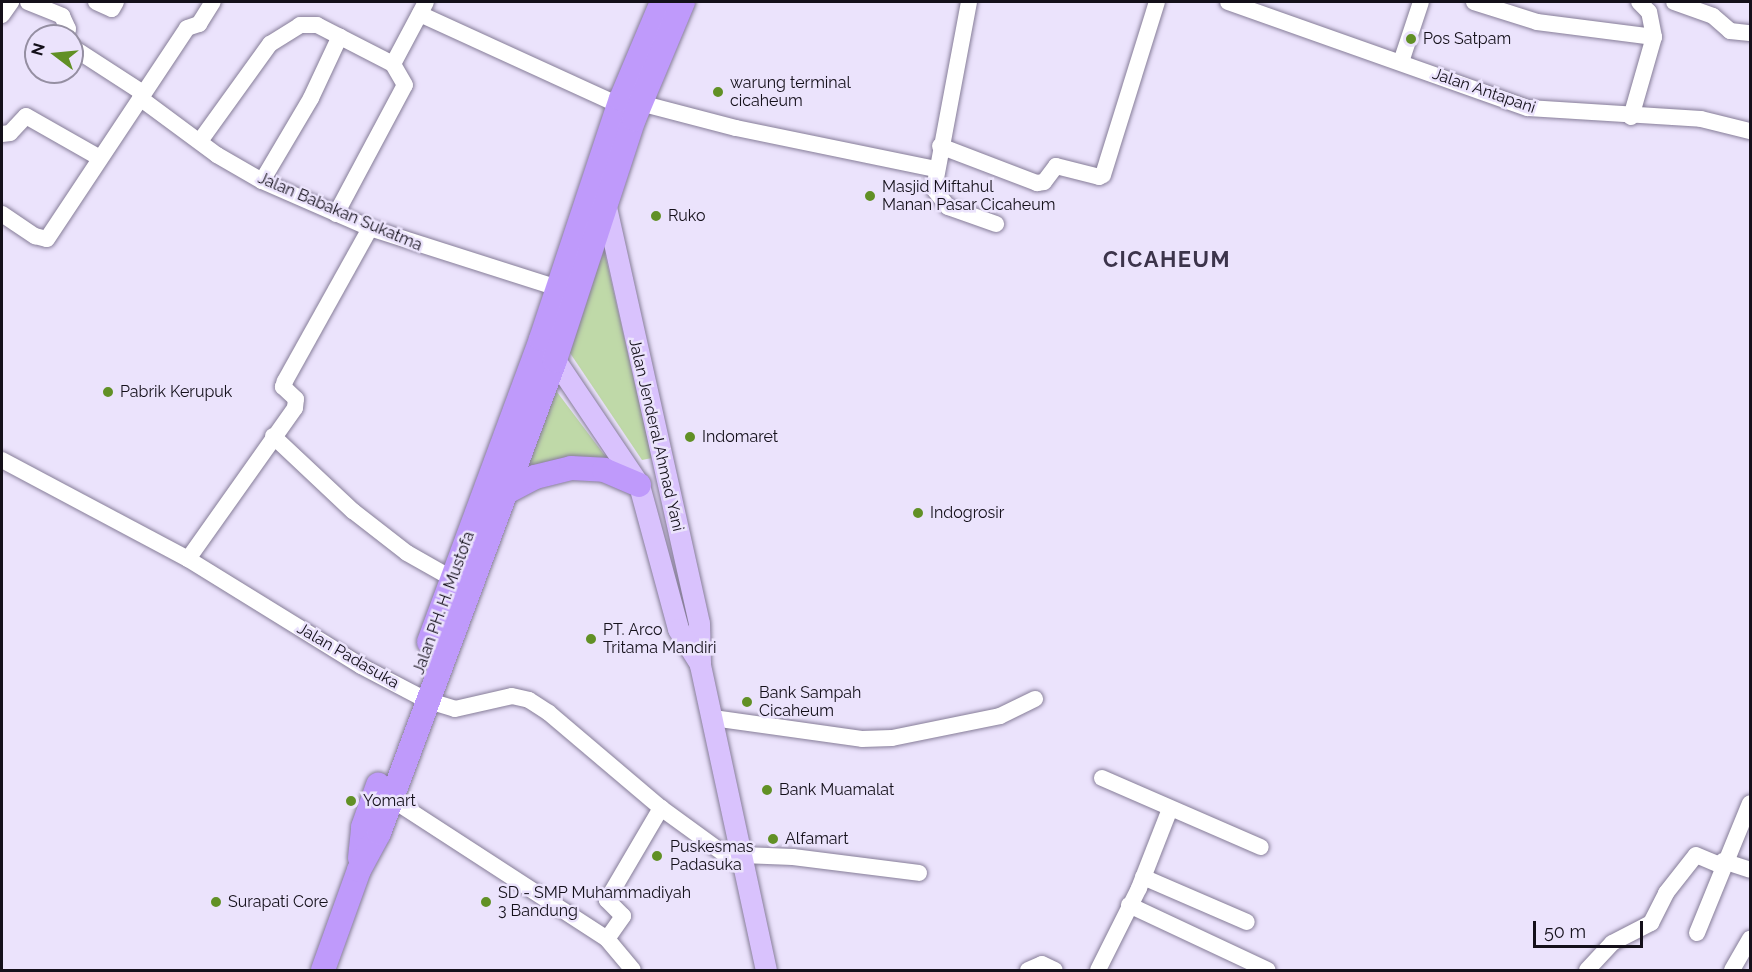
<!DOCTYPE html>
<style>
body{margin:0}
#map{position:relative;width:1752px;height:972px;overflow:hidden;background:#ebe3fc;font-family:Raleway,sans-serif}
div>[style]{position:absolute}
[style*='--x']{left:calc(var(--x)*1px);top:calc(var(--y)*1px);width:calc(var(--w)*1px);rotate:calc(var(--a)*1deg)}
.green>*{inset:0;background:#bfd9a8}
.roads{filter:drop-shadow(0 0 2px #867d98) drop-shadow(0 0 2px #867d98)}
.minor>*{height:16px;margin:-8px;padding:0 8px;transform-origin:8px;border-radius:8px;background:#fff}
.major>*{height:21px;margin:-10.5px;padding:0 10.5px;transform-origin:10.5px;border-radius:10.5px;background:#d9c2fd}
.highway>*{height:24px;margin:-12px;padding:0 12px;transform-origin:12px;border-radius:12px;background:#bf9afb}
.dots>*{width:16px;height:16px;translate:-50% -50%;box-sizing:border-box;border:3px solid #ebe3fc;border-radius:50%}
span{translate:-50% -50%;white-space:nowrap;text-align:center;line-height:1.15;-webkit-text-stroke:5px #ebe3fc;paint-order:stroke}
.poi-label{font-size:16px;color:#14101a}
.left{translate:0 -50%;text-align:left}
.street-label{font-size:16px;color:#14101a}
.district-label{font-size:22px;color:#3c344b;font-weight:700;letter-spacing:1.5px}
.frame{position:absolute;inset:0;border:3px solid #14101a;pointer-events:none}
.north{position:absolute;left:24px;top:24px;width:60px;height:60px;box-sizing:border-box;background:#ebe3fc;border:2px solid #958fa2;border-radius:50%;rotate:286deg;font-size:16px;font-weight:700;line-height:24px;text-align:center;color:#14101a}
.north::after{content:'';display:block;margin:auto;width:21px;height:27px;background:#619025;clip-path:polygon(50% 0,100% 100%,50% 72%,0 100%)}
.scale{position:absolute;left:1533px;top:921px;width:110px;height:27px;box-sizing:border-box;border:3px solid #14101a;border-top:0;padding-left:8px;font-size:18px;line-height:21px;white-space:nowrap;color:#14101a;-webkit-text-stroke:4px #ebe3fc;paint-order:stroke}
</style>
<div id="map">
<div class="green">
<div style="clip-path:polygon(604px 250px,652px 458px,642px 460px,568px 350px)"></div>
<div style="clip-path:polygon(554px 388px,609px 461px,578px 458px,518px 478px)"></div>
</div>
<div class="roads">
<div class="minor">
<div style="--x:28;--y:2;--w:37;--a:22"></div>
<div style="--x:62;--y:16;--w:14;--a:65"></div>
<div style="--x:68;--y:29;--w:7;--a:106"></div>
<div style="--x:96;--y:2;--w:17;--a:24"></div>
<div style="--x:112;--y:9;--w:8;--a:-60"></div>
<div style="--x:969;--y:2;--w:190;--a:100.6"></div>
<div style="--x:934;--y:189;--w:23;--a:52"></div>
<div style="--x:948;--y:207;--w:51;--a:19.5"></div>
<div style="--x:1228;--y:2;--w:318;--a:19.5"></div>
<div style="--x:1528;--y:108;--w:173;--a:3.6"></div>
<div style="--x:1701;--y:119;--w:50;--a:13.8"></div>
<div style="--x:1474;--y:2;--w:66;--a:17.6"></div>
<div style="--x:1537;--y:22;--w:118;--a:7.3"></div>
<div style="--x:1674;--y:2;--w:41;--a:19.7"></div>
<div style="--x:1713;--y:16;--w:23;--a:41"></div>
<div style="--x:1730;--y:31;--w:20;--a:6"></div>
<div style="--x:420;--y:14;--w:219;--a:24.6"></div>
<div style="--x:2;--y:15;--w:16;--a:-55"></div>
<div style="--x:72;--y:47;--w:85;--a:32.9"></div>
<div style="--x:1401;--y:62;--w:63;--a:-71.6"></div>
<div style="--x:140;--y:98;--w:96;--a:36.5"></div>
<div style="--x:217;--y:155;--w:52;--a:30"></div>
<div style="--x:262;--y:181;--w:118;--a:23.5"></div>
<div style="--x:370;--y:228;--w:197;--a:17.7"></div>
<div style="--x:640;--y:103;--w:99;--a:14.6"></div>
<div style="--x:736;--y:128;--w:203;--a:11.6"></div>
<div style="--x:1631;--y:117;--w:83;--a:-74"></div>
<div style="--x:1654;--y:37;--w:25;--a:-101"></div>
<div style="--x:1649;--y:12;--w:14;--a:-135"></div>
<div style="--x:2;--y:134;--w:8;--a:-7"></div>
<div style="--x:10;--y:133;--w:23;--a:-47"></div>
<div style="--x:26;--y:116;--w:85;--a:29.6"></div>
<div style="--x:200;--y:141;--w:120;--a:-54.2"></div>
<div style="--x:270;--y:44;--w:36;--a:-32"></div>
<div style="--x:300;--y:25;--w:17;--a:0"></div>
<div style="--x:317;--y:25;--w:85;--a:27.2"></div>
<div style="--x:940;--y:146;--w:104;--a:20.9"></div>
<div style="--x:1037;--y:183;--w:7;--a:-8"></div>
<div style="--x:1044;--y:182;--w:20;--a:-53"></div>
<div style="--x:1056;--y:166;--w:44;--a:14.3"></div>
<div style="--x:1099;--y:177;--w:4;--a:-27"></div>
<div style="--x:1103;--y:175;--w:181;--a:-72.7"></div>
<div style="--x:262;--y:181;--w:96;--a:-59.4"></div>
<div style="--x:311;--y:98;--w:68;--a:-64.9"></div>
<div style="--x:2;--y:214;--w:40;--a:34"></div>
<div style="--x:35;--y:236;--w:12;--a:14"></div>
<div style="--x:47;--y:239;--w:253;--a:-56.4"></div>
<div style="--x:187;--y:28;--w:13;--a:-18"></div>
<div style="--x:199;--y:24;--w:26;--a:-58"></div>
<div style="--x:336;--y:214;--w:146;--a:-61.9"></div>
<div style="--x:405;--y:85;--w:24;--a:-120"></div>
<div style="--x:393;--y:64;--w:70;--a:-62"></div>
<div style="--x:273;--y:436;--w:110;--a:43.2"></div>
<div style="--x:353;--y:511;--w:68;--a:37.9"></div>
<div style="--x:407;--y:553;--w:53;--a:29.5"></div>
<div style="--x:2;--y:460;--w:211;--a:28"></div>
<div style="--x:188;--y:559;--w:203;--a:31.7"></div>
<div style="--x:361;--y:666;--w:73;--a:27.6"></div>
<div style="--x:426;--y:700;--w:30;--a:17"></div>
<div style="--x:455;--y:709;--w:58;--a:-12.8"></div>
<div style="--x:512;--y:696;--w:17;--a:13"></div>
<div style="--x:529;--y:700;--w:24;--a:33"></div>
<div style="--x:549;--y:713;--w:147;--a:40.3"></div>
<div style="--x:661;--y:808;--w:104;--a:36"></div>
<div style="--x:188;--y:559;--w:185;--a:-54.7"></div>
<div style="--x:295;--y:408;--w:9;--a:-84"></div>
<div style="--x:296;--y:399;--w:18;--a:-137"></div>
<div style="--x:283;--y:387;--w:6;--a:-72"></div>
<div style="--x:285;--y:381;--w:175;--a:-60.9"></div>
<div style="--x:713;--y:718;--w:150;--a:8"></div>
<div style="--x:862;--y:739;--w:30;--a:-2"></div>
<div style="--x:892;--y:738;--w:110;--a:-11.5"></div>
<div style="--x:1000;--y:716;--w:39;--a:-26"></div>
<div style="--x:1102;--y:778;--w:173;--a:23.5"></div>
<div style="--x:390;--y:798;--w:259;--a:33"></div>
<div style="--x:607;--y:939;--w:40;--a:50"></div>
<div style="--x:742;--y:855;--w:51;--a:2.2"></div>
<div style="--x:793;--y:857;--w:127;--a:7.2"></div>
<div style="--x:1723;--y:861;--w:28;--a:18"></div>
<div style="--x:1143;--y:877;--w:113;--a:23.4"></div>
<div style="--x:1129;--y:905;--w:153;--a:25.1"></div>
<div style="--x:1697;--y:933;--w:140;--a:-67.8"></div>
<div style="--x:607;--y:939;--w:28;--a:-55"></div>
<div style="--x:623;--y:916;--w:23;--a:-135"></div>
<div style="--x:607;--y:900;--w:107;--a:-59.6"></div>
<div style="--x:1028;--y:970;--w:15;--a:-23"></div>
<div style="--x:1042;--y:964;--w:14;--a:25"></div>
<div style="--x:1098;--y:970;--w:92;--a:-63.4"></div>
<div style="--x:1139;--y:888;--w:85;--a:-68.6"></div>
<div style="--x:1587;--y:970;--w:37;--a:-47"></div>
<div style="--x:1612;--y:943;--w:44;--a:-27.1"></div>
<div style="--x:1651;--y:923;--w:34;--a:-63"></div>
<div style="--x:1666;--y:893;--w:48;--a:-51.7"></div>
<div style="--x:1696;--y:855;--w:28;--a:23"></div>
<div style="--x:1732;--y:970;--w:36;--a:-60"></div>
</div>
<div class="major">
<div style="--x:606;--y:207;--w:426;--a:77.4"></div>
<div style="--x:699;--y:623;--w:42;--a:88.6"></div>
<div style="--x:700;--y:665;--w:312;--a:77.8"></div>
<div style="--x:547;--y:348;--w:165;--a:56.1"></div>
<div style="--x:639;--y:485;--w:149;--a:74.8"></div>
<div style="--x:678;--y:629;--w:41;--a:57.8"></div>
</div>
<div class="highway">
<div style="--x:505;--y:493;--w:34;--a:-28"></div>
<div style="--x:535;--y:477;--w:37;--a:-14"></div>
<div style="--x:571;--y:468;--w:33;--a:3"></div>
<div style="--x:604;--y:470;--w:38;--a:23"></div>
<div style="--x:429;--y:642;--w:323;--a:-69.7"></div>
<div style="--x:541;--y:339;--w:253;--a:-71.6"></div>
<div style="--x:621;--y:99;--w:105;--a:-67.1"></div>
<div style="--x:360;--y:858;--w:31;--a:-84"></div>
<div style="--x:363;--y:827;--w:45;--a:-70.3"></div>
<div style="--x:323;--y:970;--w:106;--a:-70.2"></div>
<div style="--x:359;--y:870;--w:42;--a:-61.6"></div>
<div style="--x:379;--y:833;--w:505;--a:-69.59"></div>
<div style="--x:555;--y:360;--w:254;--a:-71.9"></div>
<div style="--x:634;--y:119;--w:127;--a:-67.3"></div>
</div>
</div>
<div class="dots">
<div style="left:1411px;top:39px;background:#619025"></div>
<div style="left:718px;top:92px;background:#619025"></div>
<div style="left:870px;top:196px;background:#619025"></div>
<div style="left:656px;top:216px;background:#619025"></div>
<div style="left:108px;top:392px;background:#619025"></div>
<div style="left:690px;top:437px;background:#619025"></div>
<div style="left:918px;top:513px;background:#619025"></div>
<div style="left:591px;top:639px;background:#619025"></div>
<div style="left:747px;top:702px;background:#619025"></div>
<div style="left:767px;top:790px;background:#619025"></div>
<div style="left:351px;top:801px;background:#619025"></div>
<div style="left:773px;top:839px;background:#619025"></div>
<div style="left:657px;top:856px;background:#619025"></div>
<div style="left:216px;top:902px;background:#619025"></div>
<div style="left:486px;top:902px;background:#619025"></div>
</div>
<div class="poi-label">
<span class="left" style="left:1423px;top:39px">Pos Satpam</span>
<span class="left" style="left:730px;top:92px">warung terminal<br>cicaheum</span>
<span class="left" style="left:882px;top:196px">Masjid Miftahul<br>Manan Pasar Cicaheum</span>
<span class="left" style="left:668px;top:216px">Ruko</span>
<span class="left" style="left:120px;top:392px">Pabrik Kerupuk</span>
<span class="left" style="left:702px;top:437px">Indomaret</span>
<span class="left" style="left:930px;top:513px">Indogrosir</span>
<span class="left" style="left:603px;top:639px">PT. Arco<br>Tritama Mandiri</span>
<span class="left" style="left:759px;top:702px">Bank Sampah<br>Cicaheum</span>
<span class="left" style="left:779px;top:790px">Bank Muamalat</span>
<span class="left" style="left:363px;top:801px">Yomart</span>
<span class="left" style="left:785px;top:839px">Alfamart</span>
<span class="left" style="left:670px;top:856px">Puskesmas<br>Padasuka</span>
<span class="left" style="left:498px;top:902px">SD - SMP Muhammadiyah<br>3 Bandung</span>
<span class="left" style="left:228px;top:902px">Surapati Core</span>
</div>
<div class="street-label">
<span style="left:1484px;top:91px;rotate:19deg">Jalan Antapani</span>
<span style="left:340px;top:212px;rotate:23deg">Jalan Babakan Sukatma</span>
<span style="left:656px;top:435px;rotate:77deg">Jalan Jenderal Ahmad Yani</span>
<span style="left:444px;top:603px;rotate:-70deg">Jalan PH. H. Mustofa</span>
<span style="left:348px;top:656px;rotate:30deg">Jalan Padasuka</span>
</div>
<div class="district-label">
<span style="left:1167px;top:260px">CICAHEUM</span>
</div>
<div class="frame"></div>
<div class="north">N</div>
<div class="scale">50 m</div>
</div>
